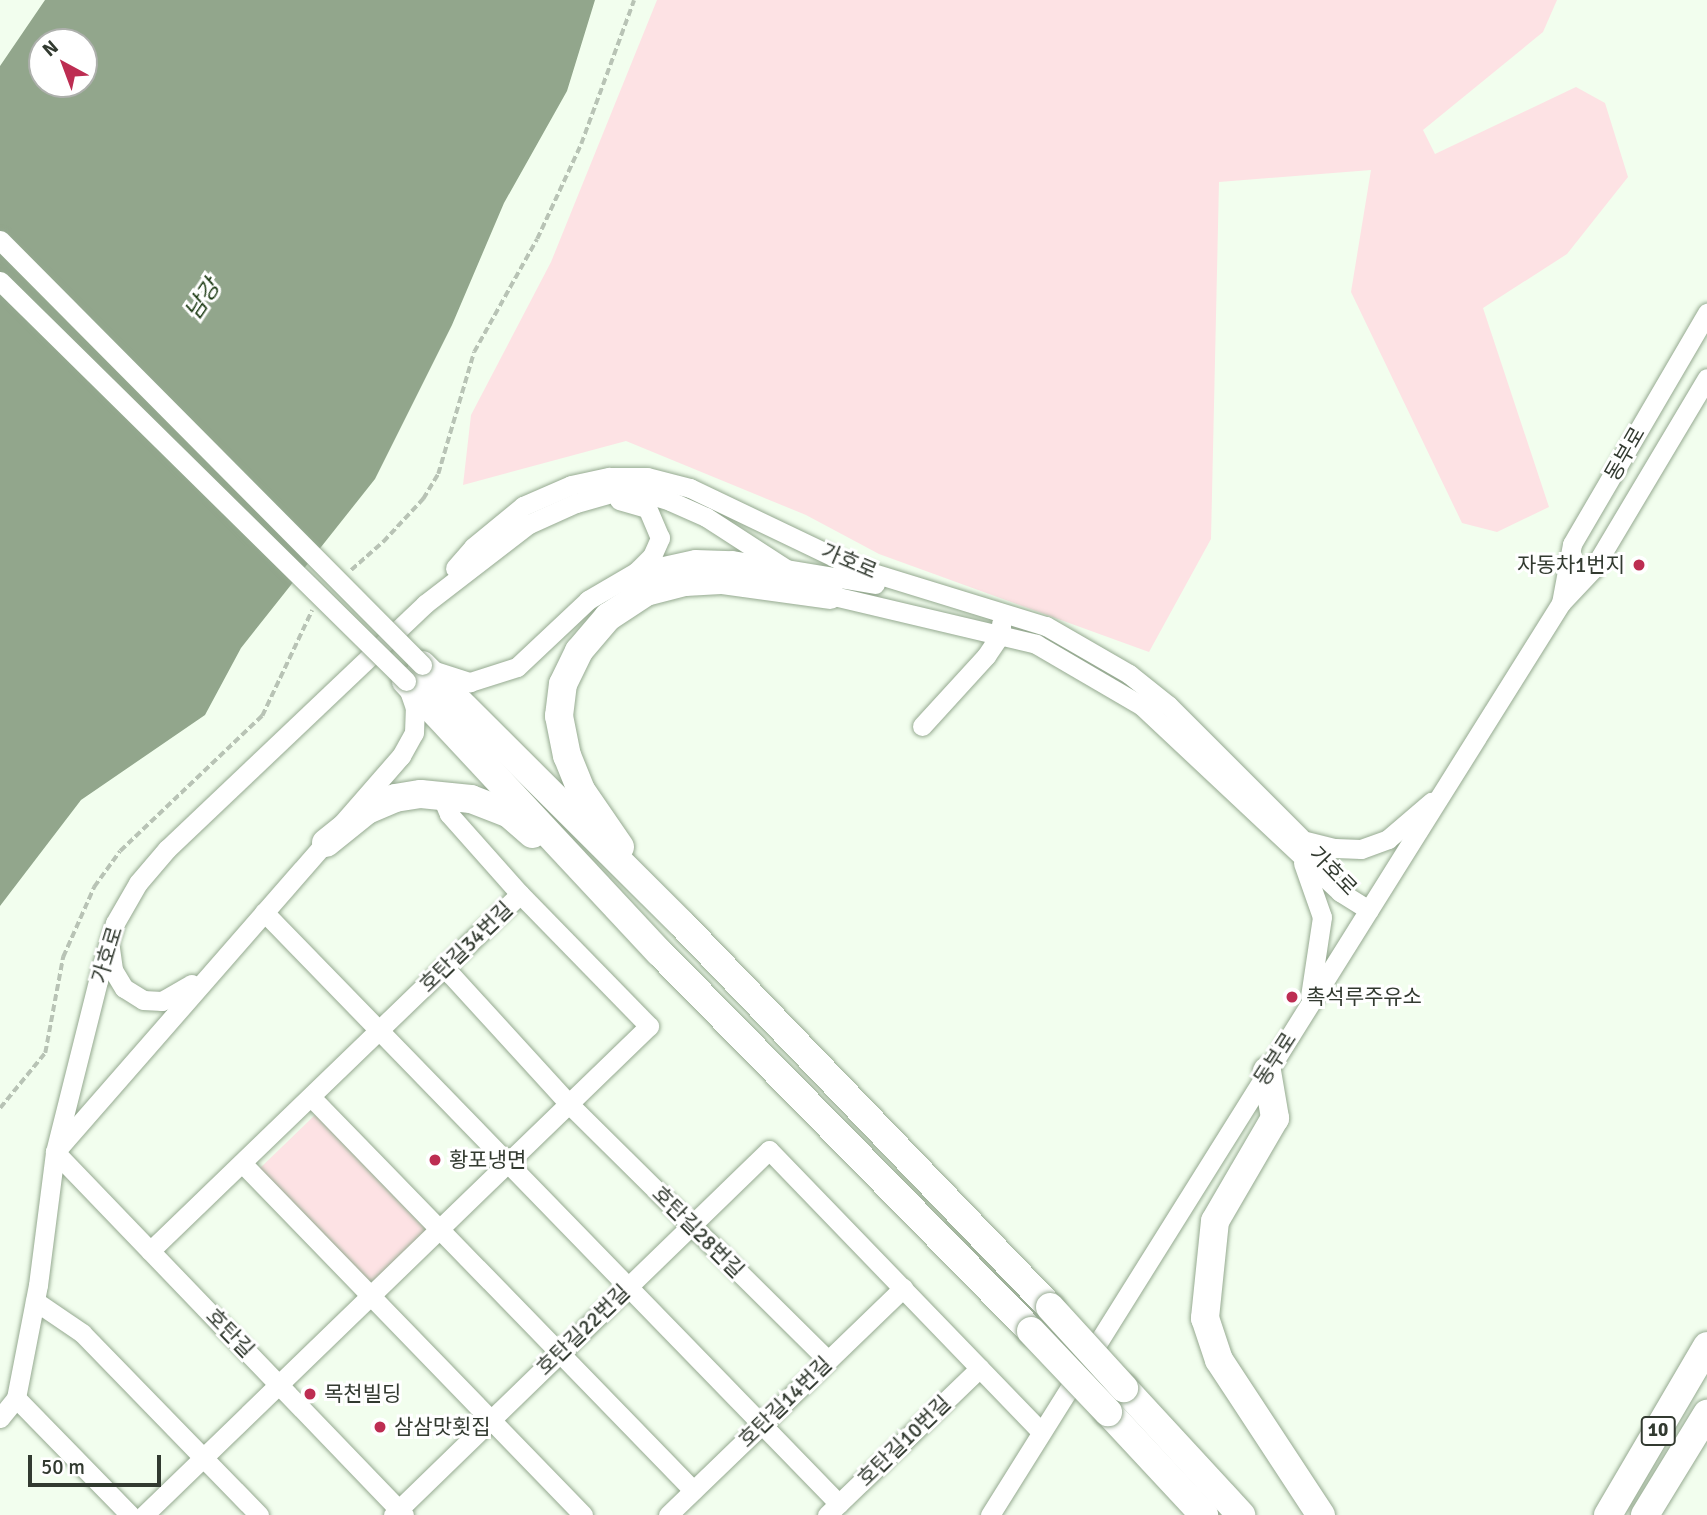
<!DOCTYPE html>
<meta charset="utf-8">
<style>
body{margin:0}
#map{position:relative;width:1707px;height:1515px;overflow:hidden;background:#f2feee;font-family:Signika,"Noto Sans KR",sans-serif}
div>[style]{position:absolute}
[style*='--x']{left:calc(var(--x)*1px);top:calc(var(--y)*1px);width:calc(var(--w)*1px);rotate:calc(var(--a)*1deg)}
.green>*{inset:0;background:#fde2e4;transform-origin:0 0}
.water>*{inset:0;background:#92a68c}
.path>*{height:3.5px;margin-top:-1.75px;transform-origin:0;background:repeating-linear-gradient(90deg,#b8c3b5 0 7px,transparent 0 10.5px)}
.roads{filter:drop-shadow(0 0 2px #95a990) drop-shadow(0 0 2px #95a990)}
.minor>*{height:19px;margin:-9.5px;padding:0 9.5px;transform-origin:9.5px;border-radius:9.5px;background:#fff}
.highway>*{height:28px;margin:-14px;padding:0 14px;transform-origin:14px;border-radius:14px;background:#fff}
.bridges{filter:drop-shadow(0 0 2px #95a990) drop-shadow(0 0 2px #95a990)}
.minor-bridge>*{height:19px;margin:-9.5px;padding:0 9.5px;transform-origin:9.5px;border-radius:9.5px;background:#fff}
.highway-bridge>*{height:28px;margin:-14px;padding:0 14px;transform-origin:14px;border-radius:14px;background:#fff}
.dots>*{width:19px;height:19px;translate:-50% -50%;box-sizing:border-box;border:4px solid #fff;border-radius:50%}
span{translate:-50% -50%;white-space:nowrap;text-align:center;line-height:1.15;-webkit-text-stroke:6px #fff;paint-order:stroke}
.shield-label span{padding:2px 5px;background:#fff;border:2px solid;border-radius:5px;-webkit-text-stroke-width:0}
.shield-label{font-size:19px;color:#323a30;font-weight:700}
.street-label{font-size:21px;color:#323a30}
.poi-label{font-size:21px;color:#323a30}
.right{translate:-100% -50%;text-align:right}
.left{translate:0 -50%;text-align:left}
.water-label{font-size:23px;color:#1b3912;font-style:italic}
.north{position:absolute;left:28px;top:28px;width:70px;height:70px;box-sizing:border-box;background:#fff;border:2px solid #adb0ac;border-radius:50%;rotate:319deg;font-size:19px;font-weight:700;line-height:28px;text-align:center;color:#323a30}
.north::after{content:'';display:block;margin:auto;width:24px;height:32px;background:#bd2d52;clip-path:polygon(50% 0,100% 100%,50% 72%,0 100%)}
.scale{position:absolute;left:28px;top:1455px;width:133px;height:32px;box-sizing:border-box;border:4px solid #323a30;border-top:0;padding-left:9px;font-size:21px;line-height:24px;white-space:nowrap;color:#323a30;-webkit-text-stroke:5px #fff;paint-order:stroke}
</style>
<div id="map">
<div class="green">
<div style="clip-path:polygon(657px 0,1557px 0,1543px 32px,1423px 130px,1435px 154px,1576px 87px,1605px 103px,1628px 177px,1567px 254px,1483px 308px,1549px 507px,1497px 532px,1462px 523px,1351px 292px,1371px 170px,1219px 182px,1211px 539px,1149px 652px,879px 554px,806px 515px,626px 441px,463px 485px,471px 415px,551px 262px)"></div>
<div style="left:315px;top:1115px;width:161px;height:77px;rotate:46deg"></div>
</div>
<div class="water">
<div style="clip-path:polygon(evenodd,45px 0,595px 0,567px 91px,504px 203px,452px 325px,375px 479px,241px 648px,205px 715px,81px 800px,0 906px,0 66px,45px 0,42px 42px,84px 42px,84px 84px,42px 84px,42px 42px)"></div>
</div>
<div class="path">
<div style="--x:351;--y:570;--w:43;--a:-41.2"></div>
<div style="--x:383;--y:542;--w:59;--a:-47.1"></div>
<div style="--x:423;--y:499;--w:29;--a:-59"></div>
<div style="--x:438;--y:474;--w:127;--a:-73.6"></div>
<div style="--x:474;--y:352;--w:129;--a:-60.9"></div>
<div style="--x:537;--y:239;--w:105;--a:-65.1"></div>
<div style="--x:581;--y:144;--w:153;--a:-69.8"></div>
<div style="--x:0;--y:1108;--w:71;--a:-50.7"></div>
<div style="--x:45;--y:1053;--w:98;--a:-79.4"></div>
<div style="--x:63;--y:957;--w:77;--a:-66.1"></div>
<div style="--x:94;--y:887;--w:44;--a:-54.2"></div>
<div style="--x:120;--y:851;--w:196;--a:-43.6"></div>
<div style="--x:262;--y:716;--w:117;--a:-64.7"></div>
</div>
<div class="roads">
<div class="minor">
<div style="--x:455;--y:568;--w:28;--a:-49"></div>
<div style="--x:473;--y:547;--w:65;--a:-39.4"></div>
<div style="--x:523;--y:506;--w:52;--a:-23.6"></div>
<div style="--x:571;--y:485;--w:39;--a:-12"></div>
<div style="--x:609;--y:477;--w:38;--a:0"></div>
<div style="--x:647;--y:477;--w:44;--a:14.3"></div>
<div style="--x:690;--y:488;--w:185;--a:25.6"></div>
<div style="--x:857;--y:568;--w:198;--a:17.1"></div>
<div style="--x:1046;--y:626;--w:96;--a:30"></div>
<div style="--x:1129;--y:674;--w:50;--a:38.5"></div>
<div style="--x:1168;--y:705;--w:187;--a:45"></div>
<div style="--x:636;--y:572;--w:60;--a:-12.4"></div>
<div style="--x:695;--y:559;--w:37;--a:2"></div>
<div style="--x:732;--y:560;--w:145;--a:9.5"></div>
<div style="--x:1561;--y:603;--w:60;--a:-79.4"></div>
<div style="--x:1572;--y:544;--w:268;--a:-59.7"></div>
<div style="--x:432;--y:670;--w:40;--a:18"></div>
<div style="--x:470;--y:682;--w:49;--a:-17.7"></div>
<div style="--x:517;--y:667;--w:98;--a:-43.3"></div>
<div style="--x:588;--y:600;--w:56;--a:-30.3"></div>
<div style="--x:636;--y:572;--w:23;--a:-45"></div>
<div style="--x:652;--y:556;--w:20;--a:-66"></div>
<div style="--x:660;--y:538;--w:33;--a:-113"></div>
<div style="--x:647;--y:508;--w:29;--a:-164"></div>
<div style="--x:922;--y:726;--w:95;--a:-47.6"></div>
<div style="--x:986;--y:656;--w:27;--a:-56"></div>
<div style="--x:1001;--y:634;--w:10;--a:-90"></div>
<div style="--x:1302;--y:840;--w:34;--a:14"></div>
<div style="--x:1335;--y:848;--w:26;--a:2"></div>
<div style="--x:1361;--y:849;--w:29;--a:-20"></div>
<div style="--x:1388;--y:839;--w:57;--a:-40.7"></div>
<div style="--x:1303;--y:863;--w:57;--a:70.6"></div>
<div style="--x:1322;--y:917;--w:80;--a:98.6"></div>
<div style="--x:264;--y:912;--w:825;--a:45.83"></div>
<div style="--x:110;--y:948;--w:22;--a:82"></div>
<div style="--x:113;--y:970;--w:21;--a:59"></div>
<div style="--x:124;--y:988;--w:22;--a:32"></div>
<div style="--x:143;--y:1000;--w:19;--a:3"></div>
<div style="--x:162;--y:1001;--w:34;--a:-30"></div>
<div style="--x:444;--y:967;--w:184;--a:47.6"></div>
<div style="--x:568;--y:1103;--w:366;--a:44.7"></div>
<div style="--x:312;--y:1098;--w:547;--a:45.82"></div>
<div style="--x:242;--y:1163;--w:490;--a:45.9"></div>
<div style="--x:150;--y:1251;--w:514;--a:-43.98"></div>
<div style="--x:35;--y:1301;--w:57;--a:34.2"></div>
<div style="--x:82;--y:1333;--w:254;--a:45.8"></div>
<div style="--x:16;--y:1398;--w:163;--a:45.7"></div>
<div style="--x:0;--y:1418;--w:26;--a:-51"></div>
<div style="--x:16;--y:1398;--w:115;--a:-79"></div>
<div style="--x:38;--y:1285;--w:134;--a:-82.7"></div>
<div style="--x:55;--y:1152;--w:189;--a:-75.9"></div>
<div style="--x:101;--y:969;--w:48;--a:-73.1"></div>
<div style="--x:115;--y:923;--w:46;--a:-60.1"></div>
<div style="--x:138;--y:883;--w:45;--a:-49.5"></div>
<div style="--x:167;--y:849;--w:356;--a:-43.5"></div>
<div style="--x:425;--y:604;--w:131;--a:-37.6"></div>
<div style="--x:529;--y:524;--w:51;--a:-24.1"></div>
<div style="--x:576;--y:503;--w:41;--a:-15.8"></div>
<div style="--x:615;--y:492;--w:26;--a:0"></div>
<div style="--x:641;--y:492;--w:30;--a:17"></div>
<div style="--x:670;--y:501;--w:39;--a:24"></div>
<div style="--x:706;--y:517;--w:142;--a:32.9"></div>
<div style="--x:825;--y:594;--w:217;--a:13.3"></div>
<div style="--x:1036;--y:644;--w:123;--a:30.3"></div>
<div style="--x:1142;--y:706;--w:272;--a:43.2"></div>
<div style="--x:1340;--y:892;--w:34;--a:32"></div>
<div style="--x:144;--y:1515;--w:703;--a:-44.08"></div>
<div style="--x:649;--y:1026;--w:185;--a:-134.3"></div>
<div style="--x:520;--y:894;--w:107;--a:-131.6"></div>
<div style="--x:449;--y:814;--w:21;--a:-113"></div>
<div style="--x:393;--y:1515;--w:524;--a:-44.15"></div>
<div style="--x:769;--y:1150;--w:389;--a:46"></div>
<div style="--x:404;--y:1515;--w:504;--a:-133.87"></div>
<div style="--x:55;--y:1152;--w:526;--a:-48.86"></div>
<div style="--x:401;--y:756;--w:26;--a:-61"></div>
<div style="--x:414;--y:733;--w:25;--a:-88"></div>
<div style="--x:415;--y:708;--w:21;--a:-109"></div>
<div style="--x:668;--y:1515;--w:327;--a:-44"></div>
<div style="--x:827;--y:1515;--w:212;--a:-43.9"></div>
<div style="--x:990;--y:1515;--w:1076;--a:-57.95"></div>
<div style="--x:1561;--y:603;--w:47;--a:-46.7"></div>
<div style="--x:1593;--y:569;--w:222;--a:-59.2"></div>
</div>
<div class="highway">
<div style="--x:422;--y:665;--w:366;--a:44.9"></div>
<div style="--x:681;--y:923;--w:533;--a:46.14"></div>
<div style="--x:406;--y:681;--w:371;--a:47"></div>
<div style="--x:659;--y:952;--w:531;--a:45.53"></div>
<div style="--x:326;--y:843;--w:53;--a:-38.8"></div>
<div style="--x:367;--y:810;--w:30;--a:-23"></div>
<div style="--x:395;--y:798;--w:26;--a:-9"></div>
<div style="--x:421;--y:794;--w:50;--a:5.7"></div>
<div style="--x:471;--y:799;--w:40;--a:21"></div>
<div style="--x:508;--y:813;--w:32;--a:41"></div>
<div style="--x:620;--y:847;--w:69;--a:-124.4"></div>
<div style="--x:581;--y:790;--w:37;--a:-112"></div>
<div style="--x:567;--y:756;--w:41;--a:-101.3"></div>
<div style="--x:559;--y:716;--w:32;--a:-83"></div>
<div style="--x:563;--y:684;--w:37;--a:-64"></div>
<div style="--x:579;--y:651;--w:45;--a:-49.5"></div>
<div style="--x:608;--y:617;--w:45;--a:-33.3"></div>
<div style="--x:646;--y:592;--w:40;--a:-14.4"></div>
<div style="--x:685;--y:582;--w:36;--a:-3"></div>
<div style="--x:721;--y:580;--w:110;--a:7.8"></div>
<div style="--x:1267;--y:1071;--w:48;--a:80.3"></div>
<div style="--x:1275;--y:1118;--w:119;--a:120.2"></div>
<div style="--x:1215;--y:1221;--w:98;--a:95.9"></div>
<div style="--x:1205;--y:1318;--w:44;--a:71.6"></div>
<div style="--x:1219;--y:1360;--w:186;--a:56.7"></div>
<div style="--x:1124;--y:1388;--w:173;--a:47.3"></div>
<div style="--x:1108;--y:1412;--w:141;--a:47"></div>
<div style="--x:1608;--y:1515;--w:196;--a:-59.6"></div>
<div style="--x:1645;--y:1515;--w:119;--a:-58.5"></div>
</div>
</div>
<div class="bridges">
<div class="minor-bridge">
<div style="--x:0;--y:240;--w:599;--a:45.2"></div>
<div style="--x:0;--y:281;--w:570;--a:44.57"></div>
</div>
<div class="highway-bridge">
<div style="--x:1050;--y:1307;--w:110;--a:47.6"></div>
<div style="--x:1031;--y:1331;--w:112;--a:46.5"></div>
</div>
</div>
<div class="dots">
<div style="left:1639px;top:565px;background:#bd2d52"></div>
<div style="left:1292px;top:997px;background:#bd2d52"></div>
<div style="left:435px;top:1160px;background:#bd2d52"></div>
<div style="left:310px;top:1394px;background:#bd2d52"></div>
<div style="left:380px;top:1427px;background:#bd2d52"></div>
</div>
<div class="shield-label">
<span style="left:1658px;top:1431px">10</span>
</div>
<div class="street-label">
<span style="left:1625px;top:454px;rotate:-60deg">동부로</span>
<span style="left:849px;top:561px;rotate:23deg">가호로</span>
<span style="left:1333px;top:871px;rotate:46deg">가호로</span>
<span style="left:466px;top:947px;rotate:-44deg">호탄길34번길</span>
<span style="left:107px;top:955px;rotate:-73deg">가호로</span>
<span style="left:1275px;top:1059px;rotate:-57deg">동부로</span>
<span style="left:698px;top:1232px;rotate:45deg">호탄길28번길</span>
<span style="left:583px;top:1330px;rotate:-44deg">호탄길22번길</span>
<span style="left:230px;top:1333px;rotate:46deg">호탄길</span>
<span style="left:785px;top:1402px;rotate:-44deg">호탄길14번길</span>
<span style="left:904px;top:1441px;rotate:-44deg">호탄길10번길</span>
</div>
<div class="poi-label">
<span class="right" style="left:1625px;top:565px">자동차1번지</span>
<span class="left" style="left:1306px;top:997px">촉석루주유소</span>
<span class="left" style="left:449px;top:1160px">황포냉면</span>
<span class="left" style="left:324px;top:1394px">목천빌딩</span>
<span class="left" style="left:394px;top:1427px">삼삼맛횟집</span>
</div>
<div class="water-label">
<span style="left:203px;top:300px;rotate:-56deg">남강</span>
</div>
<div class="north">N</div>
<div class="scale">50 m</div>
</div>
